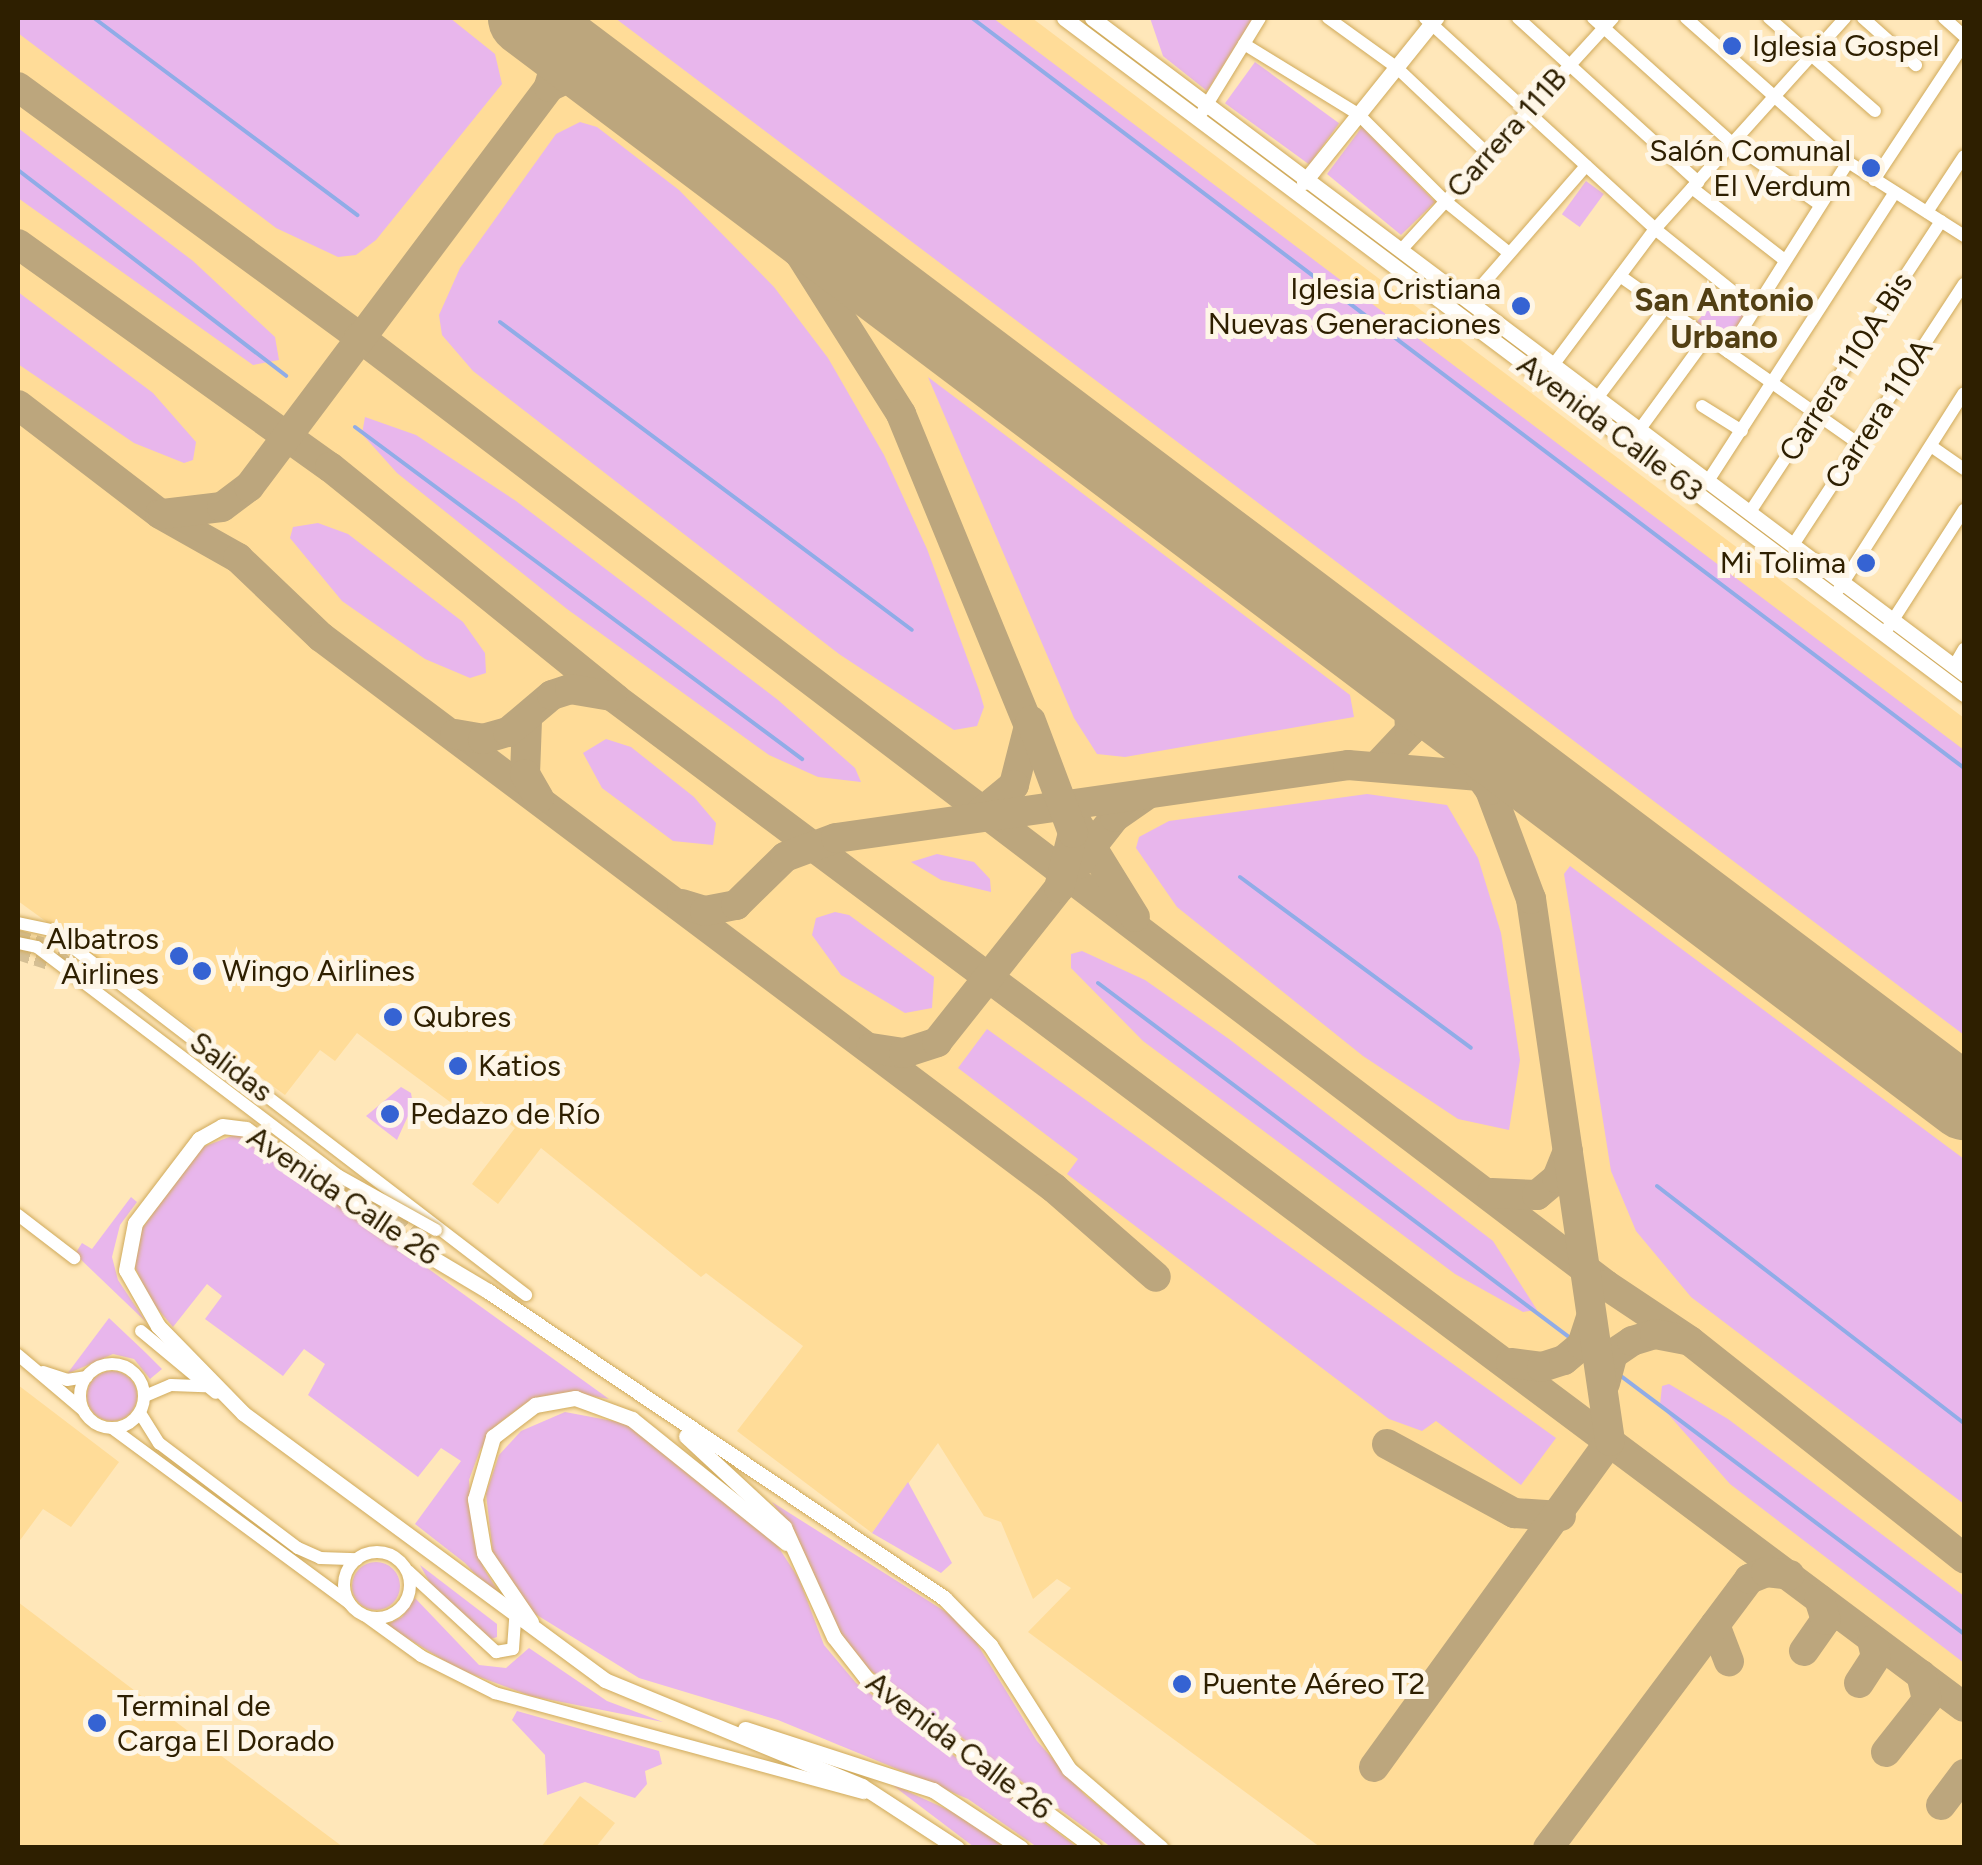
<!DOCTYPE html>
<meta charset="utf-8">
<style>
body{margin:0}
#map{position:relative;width:1982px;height:1865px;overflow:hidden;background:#ffe7b9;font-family:Figtree,sans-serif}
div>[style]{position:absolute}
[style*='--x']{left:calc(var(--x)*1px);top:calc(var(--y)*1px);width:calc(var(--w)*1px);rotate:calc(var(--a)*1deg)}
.built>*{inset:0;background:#ffdc98}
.green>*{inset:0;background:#e8b6ec;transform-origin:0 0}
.round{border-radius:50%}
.stream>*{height:4px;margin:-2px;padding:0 2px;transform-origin:2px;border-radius:2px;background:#90ace7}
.taxiway>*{height:30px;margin:-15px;padding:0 15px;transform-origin:15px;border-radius:15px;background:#bca67d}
.runway>*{height:75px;margin:-37.5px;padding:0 37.5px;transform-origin:37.5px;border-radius:37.5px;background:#bca67d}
.minor-tunnel>*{height:12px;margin-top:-6px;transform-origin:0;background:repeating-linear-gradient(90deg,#d5bf94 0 12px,transparent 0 18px)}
.roads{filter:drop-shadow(0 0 2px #d0aa5b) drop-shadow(0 0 2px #d0aa5b)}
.minor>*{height:12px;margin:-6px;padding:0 6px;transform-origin:6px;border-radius:6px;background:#fff}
.minor>.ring{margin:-6px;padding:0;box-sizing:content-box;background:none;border:12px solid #fff;border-radius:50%}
.major>*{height:15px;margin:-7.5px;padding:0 7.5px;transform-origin:7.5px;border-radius:7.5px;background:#fff}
.bridges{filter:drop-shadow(0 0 2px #d0aa5b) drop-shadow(0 0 2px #d0aa5b)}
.minor-bridge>*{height:12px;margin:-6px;padding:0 6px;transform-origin:6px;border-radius:6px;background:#fff}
.dots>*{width:28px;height:28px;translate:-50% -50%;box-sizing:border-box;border:5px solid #fef6e7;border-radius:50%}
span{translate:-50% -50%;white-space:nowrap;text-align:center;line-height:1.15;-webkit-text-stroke:10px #fef6e7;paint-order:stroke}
.poi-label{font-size:30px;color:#2e1f00}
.left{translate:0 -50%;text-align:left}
.right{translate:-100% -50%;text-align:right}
.street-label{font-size:30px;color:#2e1f00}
.neighbourhood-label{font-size:32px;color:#523f13;font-weight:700}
.frame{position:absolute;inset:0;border:20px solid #2e1f00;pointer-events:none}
</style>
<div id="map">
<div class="built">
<div style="clip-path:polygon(18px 18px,1032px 18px,1964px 718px,1964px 1847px,1320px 1847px,1028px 1632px,1071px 1588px,1057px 1579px,1033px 1599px,1001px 1522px,984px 1516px,938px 1443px,872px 1533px,737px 1431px,803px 1346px,706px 1273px,701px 1277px,541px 1148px,498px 1204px,472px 1184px,515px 1128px,481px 1101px,469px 1116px,357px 1033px,335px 1061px,320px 1050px,285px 1095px,18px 901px)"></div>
<div style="clip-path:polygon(18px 1385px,119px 1462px,71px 1527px,43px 1509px,18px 1543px)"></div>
<div style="clip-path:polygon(18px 1602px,168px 1716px,343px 1847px,18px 1847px)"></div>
<div style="clip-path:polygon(580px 1796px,615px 1823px,596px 1847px,541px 1847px)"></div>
</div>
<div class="green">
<div style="clip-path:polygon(18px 18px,450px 18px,495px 54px,502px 84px,376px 240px,356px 255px,338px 257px,276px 228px,18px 33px)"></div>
<div style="clip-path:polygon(615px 18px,993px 18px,1964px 750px,1964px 1035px)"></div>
<div style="clip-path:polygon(1150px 18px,1253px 18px,1207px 91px,1163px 56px)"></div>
<div style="left:1255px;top:62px;width:104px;height:51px;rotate:36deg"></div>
<div style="clip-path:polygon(580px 122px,597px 127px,679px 190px,774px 287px,828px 358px,884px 455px,927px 549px,979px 690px,984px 707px,977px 726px,954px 730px,839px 654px,473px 371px,442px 335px,439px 315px,460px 268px,556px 134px)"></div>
<div style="clip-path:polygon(1362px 127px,1435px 202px,1401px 235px,1327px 174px)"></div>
<div style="clip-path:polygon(18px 128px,193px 261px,275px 337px,279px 360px,253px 365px,18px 198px)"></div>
<div style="left:1586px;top:181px;width:22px;height:41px;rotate:36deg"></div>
<div style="clip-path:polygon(1722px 291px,1748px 309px,1726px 346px,1695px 324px)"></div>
<div style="clip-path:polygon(18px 292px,153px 393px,196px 442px,193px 460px,184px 463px,134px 443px,18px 364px)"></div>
<div style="clip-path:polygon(928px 377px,1350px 695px,1354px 717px,1125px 757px,1097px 754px,1074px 718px)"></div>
<div style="clip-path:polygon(365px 417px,416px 435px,516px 501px,778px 700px,855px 768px,861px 782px,818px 777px,769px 755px,567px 609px,397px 473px,362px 434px)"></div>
<div style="clip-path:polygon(318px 523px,348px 534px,463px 622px,485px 653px,486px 673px,470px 678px,425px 659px,342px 601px,290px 538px,293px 527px)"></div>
<div style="clip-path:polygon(606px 739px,631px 747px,694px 797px,716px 823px,713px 845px,673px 841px,602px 788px,583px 753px)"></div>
<div style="clip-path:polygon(1367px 794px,1447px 805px,1478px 858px,1501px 933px,1520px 1060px,1509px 1130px,1458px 1119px,1363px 1056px,1177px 907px,1136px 848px,1139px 837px,1169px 821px)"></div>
<div style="clip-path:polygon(937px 854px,974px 862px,990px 879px,991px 892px,941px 880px,911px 862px)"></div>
<div style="clip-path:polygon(1570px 866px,1964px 1159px,1964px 1504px,1691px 1297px,1636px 1231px,1611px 1171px,1564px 874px)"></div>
<div style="clip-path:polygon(835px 912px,849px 915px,934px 977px,932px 1008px,905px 1013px,841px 975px,812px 935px,816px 918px)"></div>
<div style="clip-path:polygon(1082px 951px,1145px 980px,1229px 1039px,1493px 1241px,1537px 1310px,1523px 1312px,1455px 1274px,1143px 1041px,1071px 968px,1071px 954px)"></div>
<div style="clip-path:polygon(987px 1029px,1556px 1438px,1521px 1485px,1436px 1421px,1422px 1431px,1389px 1419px,1067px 1174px,1078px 1159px,958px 1068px)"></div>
<div style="clip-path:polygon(401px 1087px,411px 1093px,413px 1105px,397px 1140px,366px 1116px)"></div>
<div style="clip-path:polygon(240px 1133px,609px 1399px,574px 1393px,526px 1403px,499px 1423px,480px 1450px,469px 1480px,473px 1537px,484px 1569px,514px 1617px,465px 1563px,415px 1524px,461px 1461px,441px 1448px,418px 1477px,308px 1395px,325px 1364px,304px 1349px,283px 1376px,205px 1319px,222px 1296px,207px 1284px,173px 1327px,150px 1300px,135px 1267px,141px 1230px,200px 1148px)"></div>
<div style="clip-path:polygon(131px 1197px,137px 1202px,120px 1225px,112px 1257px,118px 1280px,146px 1322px,75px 1254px,82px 1243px,92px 1249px)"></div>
<div style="clip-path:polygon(109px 1318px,146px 1353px,162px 1369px,150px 1379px,134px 1359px,113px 1354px,67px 1374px)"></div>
<div class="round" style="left:87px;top:1371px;width:50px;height:50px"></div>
<div style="clip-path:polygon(1669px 1384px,1728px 1419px,1964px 1596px,1964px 1663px,1730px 1484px,1660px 1405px,1662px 1386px)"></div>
<div style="clip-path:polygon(565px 1412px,629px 1424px,768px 1531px,799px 1579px,824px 1645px,856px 1683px,1077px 1847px,1037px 1847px,968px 1799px,919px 1778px,778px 1720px,639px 1678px,532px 1612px,493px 1554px,486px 1494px,499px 1455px,521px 1431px)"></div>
<div style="clip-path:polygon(908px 1482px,952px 1563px,941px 1573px,872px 1533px)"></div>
<div style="clip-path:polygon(772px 1502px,965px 1624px,1037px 1741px,1085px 1795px,1150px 1847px,1111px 1847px,859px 1662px,821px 1600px,797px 1537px)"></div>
<div class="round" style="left:352px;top:1562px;width:48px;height:48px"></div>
<div style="clip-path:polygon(420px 1565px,497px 1624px,497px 1637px,491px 1639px,436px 1594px)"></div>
<div style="clip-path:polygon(415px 1598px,479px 1665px,506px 1668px,529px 1648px,607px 1701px,663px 1722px,531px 1696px,458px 1669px,386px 1625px,402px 1617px)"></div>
<div style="clip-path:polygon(517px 1711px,659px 1751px,662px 1764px,645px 1771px,647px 1784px,635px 1798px,585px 1782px,547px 1795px,545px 1755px,512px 1720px)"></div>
<div style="clip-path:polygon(891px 1784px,964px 1817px,1004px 1847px,974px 1847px)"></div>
</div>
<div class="stream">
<div style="--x:94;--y:18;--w:329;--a:36.8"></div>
<div style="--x:972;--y:18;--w:1244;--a:37.09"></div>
<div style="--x:18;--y:170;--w:338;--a:37.5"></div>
<div style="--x:500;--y:322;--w:514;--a:36.78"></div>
<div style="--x:355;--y:427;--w:557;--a:36.6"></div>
<div style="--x:1240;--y:877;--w:287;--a:36.5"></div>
<div style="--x:1098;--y:983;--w:1083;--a:36.93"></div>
<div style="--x:1657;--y:1186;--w:388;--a:37.7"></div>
</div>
<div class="taxiway">
<div style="--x:546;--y:33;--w:29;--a:68"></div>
<div style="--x:557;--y:60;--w:28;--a:107"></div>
<div style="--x:18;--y:87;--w:423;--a:36.2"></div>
<div style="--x:359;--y:337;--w:1566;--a:37.24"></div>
<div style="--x:1606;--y:1285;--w:101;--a:33.7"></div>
<div style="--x:1690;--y:1341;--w:350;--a:38.4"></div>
<div style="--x:677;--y:132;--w:173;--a:44.8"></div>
<div style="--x:800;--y:254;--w:189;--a:57.7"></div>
<div style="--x:901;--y:414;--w:337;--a:67.7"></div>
<div style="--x:1029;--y:726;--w:61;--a:104.3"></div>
<div style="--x:1014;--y:785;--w:44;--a:140.5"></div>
<div style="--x:18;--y:244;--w:384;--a:35.6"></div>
<div style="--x:330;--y:467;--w:368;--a:39"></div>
<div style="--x:616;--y:699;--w:1683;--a:36.79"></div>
<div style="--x:18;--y:405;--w:179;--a:37.5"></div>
<div style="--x:160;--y:514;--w:90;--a:29.4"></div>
<div style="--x:238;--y:558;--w:115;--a:43.6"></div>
<div style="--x:321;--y:637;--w:917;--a:36.93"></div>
<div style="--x:1054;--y:1188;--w:135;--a:41.1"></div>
<div style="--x:163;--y:514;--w:59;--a:-6.8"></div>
<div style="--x:222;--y:507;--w:34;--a:-37"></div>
<div style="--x:249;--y:487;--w:500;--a:-53.1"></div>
<div style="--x:549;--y:87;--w:29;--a:-25"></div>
<div style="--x:575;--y:75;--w:32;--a:7"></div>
<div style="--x:527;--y:720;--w:54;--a:92.1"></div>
<div style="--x:525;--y:774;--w:28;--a:60"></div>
<div style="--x:455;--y:734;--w:28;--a:10"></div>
<div style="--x:483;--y:739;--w:26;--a:-16"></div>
<div style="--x:508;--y:732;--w:57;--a:-40.1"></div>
<div style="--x:552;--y:695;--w:19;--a:-18"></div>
<div style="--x:570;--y:689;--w:42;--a:9.7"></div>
<div style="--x:1378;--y:765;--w:47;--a:-46.7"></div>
<div style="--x:1410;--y:731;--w:48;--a:-92.4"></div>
<div style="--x:1075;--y:820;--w:114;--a:58.3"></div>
<div style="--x:1078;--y:864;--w:60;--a:-51.8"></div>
<div style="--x:1115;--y:817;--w:39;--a:-35"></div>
<div style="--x:682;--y:904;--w:24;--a:17"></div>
<div style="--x:705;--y:911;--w:32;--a:-11"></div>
<div style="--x:736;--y:905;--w:69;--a:-44.4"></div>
<div style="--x:785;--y:857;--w:54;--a:-20.4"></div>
<div style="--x:836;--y:838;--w:517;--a:-8.11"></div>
<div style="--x:1348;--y:765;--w:132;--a:4.8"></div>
<div style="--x:1480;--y:776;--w:141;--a:24.2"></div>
<div style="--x:871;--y:1048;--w:33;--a:9"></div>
<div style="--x:904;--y:1053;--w:35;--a:-18"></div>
<div style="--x:937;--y:1042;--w:196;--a:-51.6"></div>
<div style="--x:1059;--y:888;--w:57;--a:-75.7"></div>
<div style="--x:1073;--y:833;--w:120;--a:-110.6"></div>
<div style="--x:1492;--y:1193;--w:45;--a:2.5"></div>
<div style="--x:1537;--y:1195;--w:26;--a:-40"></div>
<div style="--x:1557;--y:1178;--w:29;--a:-68"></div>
<div style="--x:1511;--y:1363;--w:31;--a:7"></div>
<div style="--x:1542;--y:1367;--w:23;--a:-18"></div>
<div style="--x:1564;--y:1360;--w:23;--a:-40"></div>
<div style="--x:1582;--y:1345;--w:28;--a:-72"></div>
<div style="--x:1605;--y:1383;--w:30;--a:-75"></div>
<div style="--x:1613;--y:1354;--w:23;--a:-34"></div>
<div style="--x:1632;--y:1341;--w:24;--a:-17"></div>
<div style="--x:1655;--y:1334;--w:32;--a:11"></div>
<div style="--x:1387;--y:1444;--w:145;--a:28.5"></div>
<div style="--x:1514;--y:1513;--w:47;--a:3.7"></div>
<div style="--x:1715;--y:1625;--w:39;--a:69"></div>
<div style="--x:1804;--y:1651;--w:38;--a:-55"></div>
<div style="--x:1826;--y:1620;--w:22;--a:-108"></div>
<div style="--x:1859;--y:1683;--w:31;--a:-57"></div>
<div style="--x:1876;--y:1657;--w:17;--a:-103"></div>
<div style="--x:1886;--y:1752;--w:66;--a:-51.7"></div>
<div style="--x:1927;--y:1700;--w:26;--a:-103"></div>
<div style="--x:1374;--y:1767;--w:402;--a:-54.1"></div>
<div style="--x:1610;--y:1441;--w:548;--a:-98.29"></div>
<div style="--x:1531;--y:899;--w:116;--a:-110.6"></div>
<div style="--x:1490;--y:790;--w:120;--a:-125.5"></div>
<div style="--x:1941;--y:1805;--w:39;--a:-53"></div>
<div style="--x:1548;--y:1848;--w:336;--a:-53.2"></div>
<div style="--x:1749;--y:1579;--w:18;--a:-22"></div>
<div style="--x:1766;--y:1572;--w:24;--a:7"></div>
</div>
<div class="runway">
<div style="--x:525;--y:18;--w:1802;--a:36.99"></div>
</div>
<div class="minor-tunnel">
<div style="--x:18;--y:936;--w:26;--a:16"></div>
<div style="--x:43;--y:943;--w:45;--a:38.7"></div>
<div style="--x:18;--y:954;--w:35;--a:18"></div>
<div style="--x:326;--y:1174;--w:74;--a:33.5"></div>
<div style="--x:384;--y:1205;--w:57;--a:39.3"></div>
</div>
<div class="roads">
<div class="minor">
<div style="--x:1328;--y:18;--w:84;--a:35.8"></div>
<div style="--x:1396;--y:67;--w:127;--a:43.4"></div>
<div style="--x:1425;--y:18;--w:312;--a:42.5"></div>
<div style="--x:1655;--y:229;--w:124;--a:38.8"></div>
<div style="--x:1518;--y:18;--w:244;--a:42.3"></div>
<div style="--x:1593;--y:18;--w:188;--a:42"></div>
<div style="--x:1733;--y:144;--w:105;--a:34.9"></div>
<div style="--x:1686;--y:18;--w:217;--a:41.6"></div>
<div style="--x:1848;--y:162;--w:138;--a:32.5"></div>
<div style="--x:1769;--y:18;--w:141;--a:41.3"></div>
<div style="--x:1863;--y:18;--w:71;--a:41.6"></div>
<div style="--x:1944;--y:18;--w:27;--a:42"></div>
<div style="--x:1244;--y:44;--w:134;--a:31.6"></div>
<div style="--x:1358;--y:114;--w:123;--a:45"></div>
<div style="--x:1445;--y:201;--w:82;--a:39.1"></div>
<div style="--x:1203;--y:111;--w:109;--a:-58.5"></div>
<div style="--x:1874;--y:180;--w:163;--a:-56.5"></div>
<div style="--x:1692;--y:188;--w:114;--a:37.9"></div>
<div style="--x:1927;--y:212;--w:67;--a:-56.5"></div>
<div style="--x:1402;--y:249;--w:313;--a:-47.6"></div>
<div style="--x:1620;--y:276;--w:292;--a:35.1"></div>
<div style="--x:1469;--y:300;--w:178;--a:-48.9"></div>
<div style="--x:1728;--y:352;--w:225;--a:-57.7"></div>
<div style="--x:1554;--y:364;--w:169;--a:-53.2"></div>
<div style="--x:1655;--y:229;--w:284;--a:-48"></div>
<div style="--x:1598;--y:397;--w:111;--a:-53"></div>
<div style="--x:1702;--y:406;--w:47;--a:32"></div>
<div style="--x:1640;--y:429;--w:114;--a:-53.9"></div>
<div style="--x:1931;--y:446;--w:40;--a:34.9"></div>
<div style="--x:1708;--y:481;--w:344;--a:-57.1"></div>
<div style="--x:1750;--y:512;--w:348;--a:-56.7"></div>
<div style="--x:1793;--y:545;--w:312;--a:-56.8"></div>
<div style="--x:1839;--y:589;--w:232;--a:-57.5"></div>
<div style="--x:1884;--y:634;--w:148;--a:-57.2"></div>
<div style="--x:1954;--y:666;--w:20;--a:-60"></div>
<div style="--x:18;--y:923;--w:33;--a:12"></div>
<div style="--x:50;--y:930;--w:600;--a:37.48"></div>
<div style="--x:18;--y:1215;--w:71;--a:37.5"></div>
<div style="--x:141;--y:1331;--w:97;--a:39.6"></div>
<div style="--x:18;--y:1355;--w:85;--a:40.2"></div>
<div class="ring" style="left:80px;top:1364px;width:52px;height:52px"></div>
<div style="--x:43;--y:1372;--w:25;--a:18"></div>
<div style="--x:67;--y:1380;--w:20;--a:-9"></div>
<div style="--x:145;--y:1396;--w:28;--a:-23"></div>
<div style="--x:171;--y:1385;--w:34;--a:2"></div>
<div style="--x:140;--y:1413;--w:36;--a:58"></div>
<div style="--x:159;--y:1443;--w:174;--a:37.1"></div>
<div style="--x:298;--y:1548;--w:24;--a:24"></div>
<div style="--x:320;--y:1558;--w:37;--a:2"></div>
<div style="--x:112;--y:1428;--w:295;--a:36.4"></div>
<div class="ring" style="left:344px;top:1552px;width:54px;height:54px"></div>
<div style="--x:408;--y:1571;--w:120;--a:42.6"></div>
<div style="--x:496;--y:1652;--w:17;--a:-10"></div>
<div style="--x:513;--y:1649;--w:29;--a:-86"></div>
<div style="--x:367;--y:1617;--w:67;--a:35.8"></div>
<div style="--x:421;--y:1656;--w:83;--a:26.6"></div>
<div style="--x:495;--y:1693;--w:382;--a:15.2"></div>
</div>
<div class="major">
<div style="--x:1064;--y:18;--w:1126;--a:36.91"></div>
<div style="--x:1092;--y:18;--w:1091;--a:36.95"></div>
<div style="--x:1304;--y:182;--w:211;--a:-51.2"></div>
<div style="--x:686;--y:1436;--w:134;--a:42.9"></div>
<div style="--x:784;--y:1527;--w:121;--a:65.6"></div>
<div style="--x:834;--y:1637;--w:52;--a:52"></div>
<div style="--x:866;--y:1678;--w:284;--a:36.7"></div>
<div style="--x:531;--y:1622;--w:83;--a:-124.3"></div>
<div style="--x:484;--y:1553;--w:55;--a:-99.5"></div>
<div style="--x:475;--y:1499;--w:65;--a:-73.8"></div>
<div style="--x:493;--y:1437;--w:53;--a:-37.3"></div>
<div style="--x:535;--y:1405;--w:41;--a:-9.9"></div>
<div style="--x:575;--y:1398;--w:61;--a:20.2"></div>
<div style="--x:632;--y:1419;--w:198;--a:38.8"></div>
<div style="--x:745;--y:1729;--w:198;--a:18"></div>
<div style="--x:933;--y:1790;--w:105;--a:33.4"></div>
<div style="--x:957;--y:1848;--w:113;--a:-146.9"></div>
<div style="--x:862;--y:1786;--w:278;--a:-157.6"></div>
<div style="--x:605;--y:1680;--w:450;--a:-143.6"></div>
<div style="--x:243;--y:1413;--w:122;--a:-134.3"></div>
<div style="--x:158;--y:1326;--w:64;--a:-119.7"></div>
<div style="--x:126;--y:1270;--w:48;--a:-79.2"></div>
<div style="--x:135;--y:1223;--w:106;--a:-52.7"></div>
<div style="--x:199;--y:1139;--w:26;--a:-29"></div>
<div style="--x:222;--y:1126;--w:24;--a:7"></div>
<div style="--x:246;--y:1129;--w:176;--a:35.8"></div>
<div style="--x:389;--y:1232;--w:115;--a:30.8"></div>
<div style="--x:488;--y:1291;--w:550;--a:33.95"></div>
<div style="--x:944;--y:1598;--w:66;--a:45.6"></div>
<div style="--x:990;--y:1645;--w:147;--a:57.5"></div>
<div style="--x:1069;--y:1769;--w:121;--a:40.7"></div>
</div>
</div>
<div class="bridges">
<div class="minor-bridge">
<div style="--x:18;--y:943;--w:19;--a:12"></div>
<div style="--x:37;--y:947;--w:379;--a:37.2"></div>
<div style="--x:339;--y:1176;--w:111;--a:29.1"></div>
</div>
</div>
<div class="dots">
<div style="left:1732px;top:46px;background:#3563d3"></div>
<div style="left:1871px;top:168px;background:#3563d3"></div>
<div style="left:1521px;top:306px;background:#3563d3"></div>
<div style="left:1866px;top:563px;background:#3563d3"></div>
<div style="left:179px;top:956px;background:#3563d3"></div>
<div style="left:202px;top:971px;background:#3563d3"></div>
<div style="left:393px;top:1017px;background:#3563d3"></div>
<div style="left:458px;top:1066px;background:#3563d3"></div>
<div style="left:390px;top:1114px;background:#3563d3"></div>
<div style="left:1182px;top:1684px;background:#3563d3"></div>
<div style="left:97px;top:1723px;background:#3563d3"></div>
</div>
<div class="poi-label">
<span class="left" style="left:1752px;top:46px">Iglesia Gospel</span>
<span class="right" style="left:1851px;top:168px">Salón Comunal<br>El Verdum</span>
<span class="right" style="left:1501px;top:306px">Iglesia Cristiana<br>Nuevas Generaciones</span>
<span class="right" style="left:1846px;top:563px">Mi Tolima</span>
<span class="right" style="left:159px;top:956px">Albatros<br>Airlines</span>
<span class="left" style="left:222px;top:971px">Wingo Airlines</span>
<span class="left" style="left:413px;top:1017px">Qubres</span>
<span class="left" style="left:478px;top:1066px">Katios</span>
<span class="left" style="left:410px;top:1114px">Pedazo de Río</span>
<span class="left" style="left:1202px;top:1684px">Puente Aéreo T2</span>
<span class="left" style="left:117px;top:1723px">Terminal de<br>Carga El Dorado</span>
</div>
<div class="street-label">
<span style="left:1507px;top:133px;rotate:-48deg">Carrera 111B</span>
<span style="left:1846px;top:367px;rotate:-57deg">Carrera 110A Bis</span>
<span style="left:1879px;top:414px;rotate:-57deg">Carrera 110A</span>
<span style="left:1610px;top:428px;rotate:37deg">Avenida Calle 63</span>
<span style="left:231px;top:1067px;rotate:37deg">Salidas</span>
<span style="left:343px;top:1196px;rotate:34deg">Avenida Calle 26</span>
<span style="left:959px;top:1746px;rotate:37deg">Avenida Calle 26</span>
</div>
<div class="neighbourhood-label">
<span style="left:1724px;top:319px">San Antonio<br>Urbano</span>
</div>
<div class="frame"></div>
</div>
